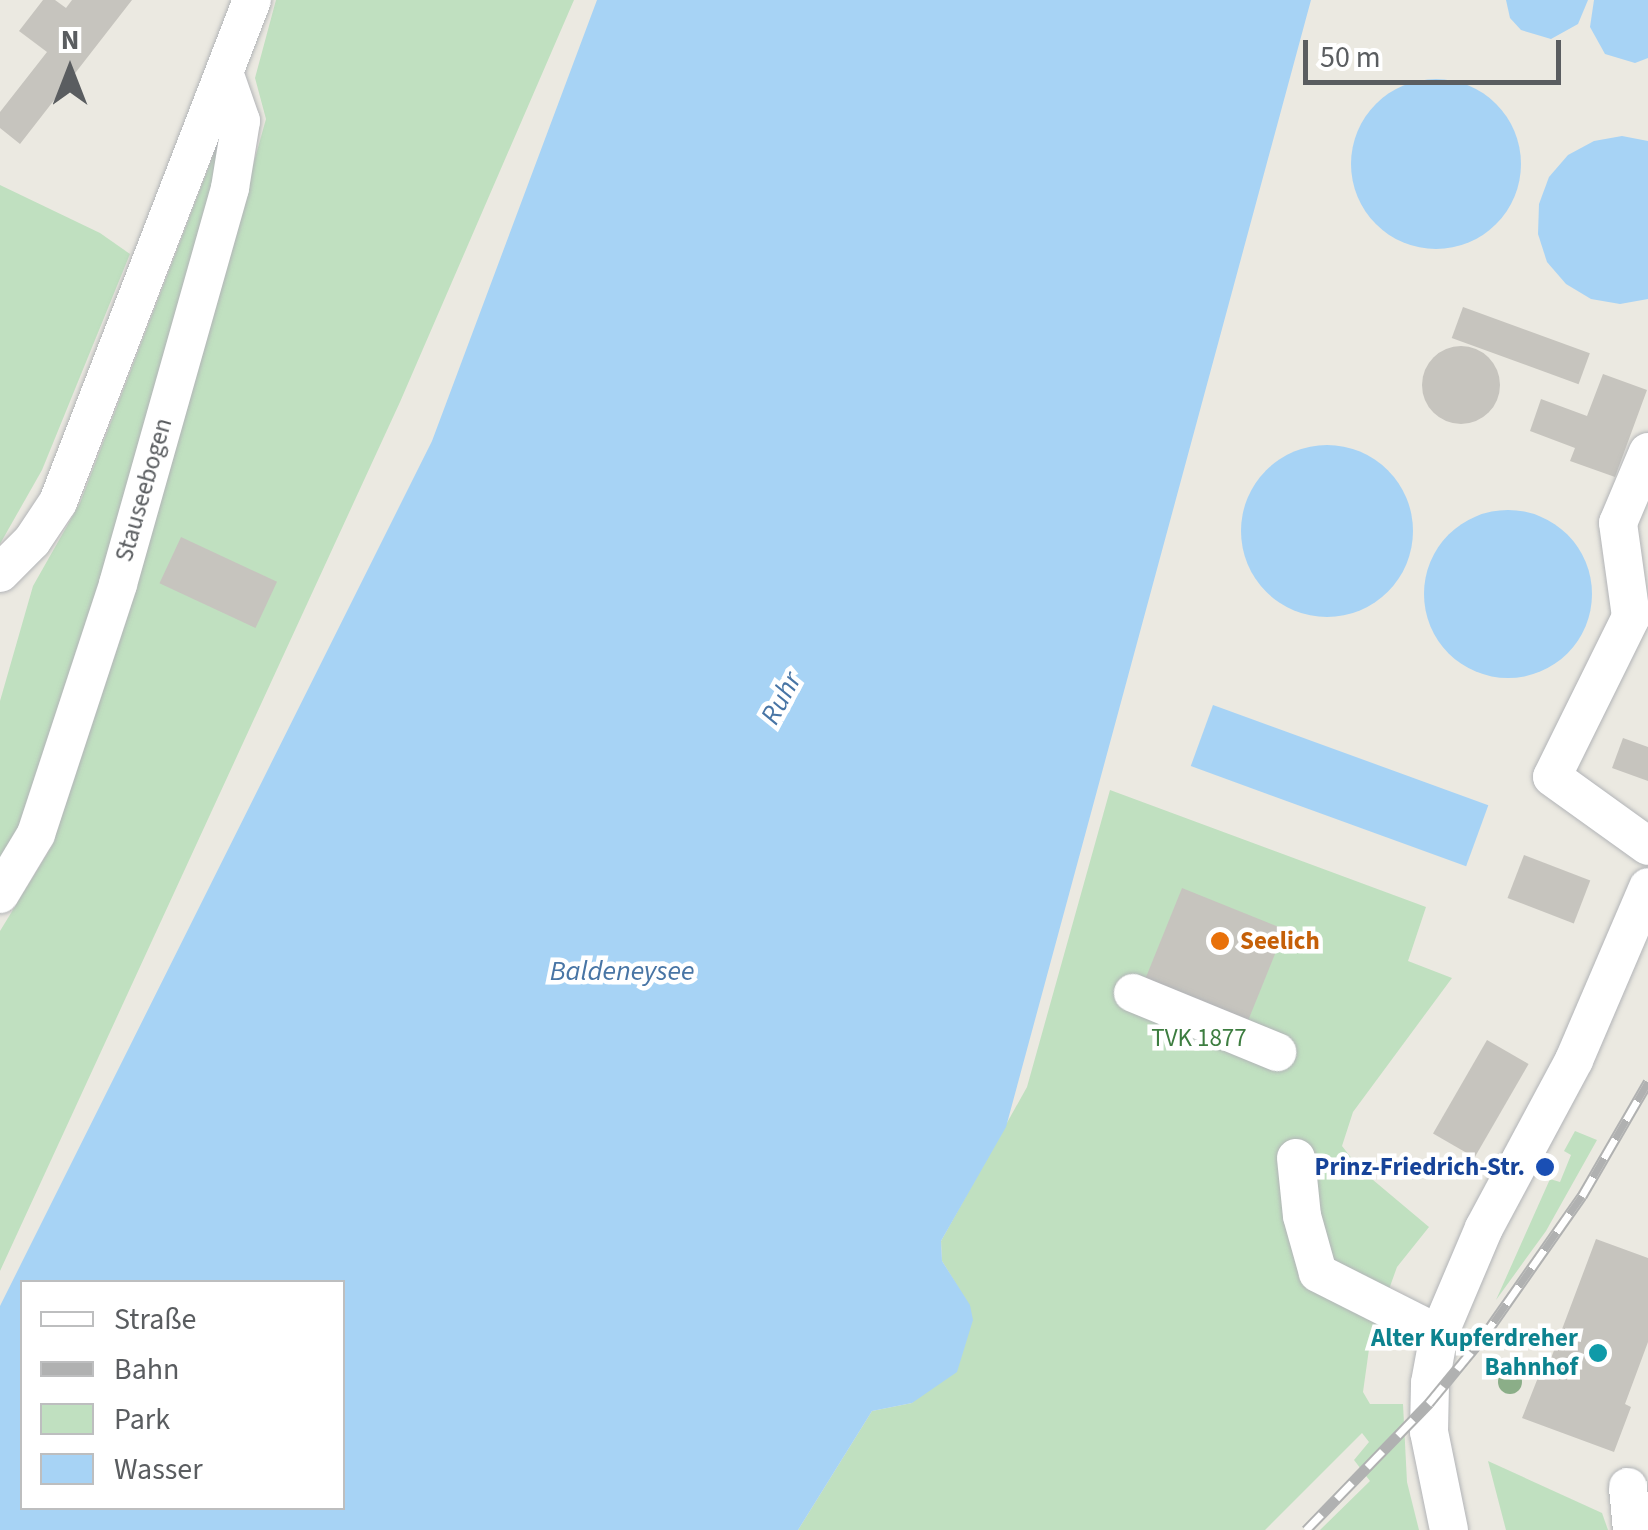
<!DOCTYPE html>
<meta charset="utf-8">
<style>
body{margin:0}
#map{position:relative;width:1648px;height:1530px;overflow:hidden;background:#ebe9e1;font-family:"Source Sans 3",sans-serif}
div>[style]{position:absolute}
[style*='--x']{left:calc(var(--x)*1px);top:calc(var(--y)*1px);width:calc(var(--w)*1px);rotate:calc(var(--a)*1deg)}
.green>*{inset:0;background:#c0e0c0}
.water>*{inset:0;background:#a7d3f5;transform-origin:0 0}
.round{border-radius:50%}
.building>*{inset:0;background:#c6c4be;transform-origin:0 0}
.roads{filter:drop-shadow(0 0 2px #b2b4b7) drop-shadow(0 0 2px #b2b4b7)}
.minor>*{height:38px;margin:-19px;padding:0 19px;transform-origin:19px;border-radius:19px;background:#fff}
.rail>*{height:11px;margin-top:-5.5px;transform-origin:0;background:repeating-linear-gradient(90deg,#fff 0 22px,#b0b1b1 0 44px);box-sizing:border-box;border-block:2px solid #b0b1b1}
.trees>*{width:24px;height:24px;margin:-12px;border-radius:50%;background:#8bae88}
.dots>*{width:28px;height:28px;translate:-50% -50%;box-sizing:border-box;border:5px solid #fff;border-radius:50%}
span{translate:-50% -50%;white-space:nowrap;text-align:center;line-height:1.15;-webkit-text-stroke:9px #fff;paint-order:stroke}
.street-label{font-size:25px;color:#5a5d60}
.food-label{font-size:25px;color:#c56008;font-weight:700}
.left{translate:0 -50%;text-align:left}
.park-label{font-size:25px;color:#3d7d40}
.transit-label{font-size:25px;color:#164399;font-weight:700}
.right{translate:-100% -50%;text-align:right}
.culture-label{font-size:25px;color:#0d838f;font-weight:700}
.water-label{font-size:28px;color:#4875a5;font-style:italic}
.legend{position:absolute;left:20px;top:1280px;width:325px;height:230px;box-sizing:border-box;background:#fff;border:2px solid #bdbebf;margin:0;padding:12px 18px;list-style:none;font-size:30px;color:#5a5d60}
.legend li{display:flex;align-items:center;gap:20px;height:50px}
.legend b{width:50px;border:2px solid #bdbebf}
.north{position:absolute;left:20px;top:20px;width:100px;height:100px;-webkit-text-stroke:8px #fff;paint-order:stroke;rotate:0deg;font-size:28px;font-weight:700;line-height:40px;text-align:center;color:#5a5d60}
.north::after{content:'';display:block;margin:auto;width:35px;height:45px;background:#5a5d60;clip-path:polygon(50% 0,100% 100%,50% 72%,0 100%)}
.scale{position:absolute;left:1303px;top:40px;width:258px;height:45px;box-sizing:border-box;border:5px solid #5a5d60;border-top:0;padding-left:12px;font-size:30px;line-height:35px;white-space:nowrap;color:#5a5d60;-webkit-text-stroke:8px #fff;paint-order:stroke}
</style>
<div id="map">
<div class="green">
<div style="clip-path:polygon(276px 0,574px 0,400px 402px,0 1271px,0 931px,52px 846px,133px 593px,266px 119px,255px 78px)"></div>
<div style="clip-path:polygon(223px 130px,231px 135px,109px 587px,21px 824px,0 859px,0 701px,33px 586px,80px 503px)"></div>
<div style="clip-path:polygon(0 185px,100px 233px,130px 254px,42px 470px,0 544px)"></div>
<div style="clip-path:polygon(1110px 790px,1426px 907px,1408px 961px,1452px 978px,1353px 1112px,1342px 1146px,1360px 1169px,1429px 1227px,1397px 1267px,1370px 1342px,1363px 1392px,1370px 1404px,1403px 1404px,1407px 1482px,1419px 1530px,1320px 1530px,1370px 1481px,1354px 1460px,1369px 1442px,1362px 1433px,1265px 1530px,798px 1530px,872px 1411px,912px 1403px,969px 1305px,942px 1261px,941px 1241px,1027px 1087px)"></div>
<div style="clip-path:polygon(1575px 1131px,1597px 1140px,1546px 1231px,1496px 1300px,1550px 1179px,1560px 1182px,1571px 1155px,1564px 1151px)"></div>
<div style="clip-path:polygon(1488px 1461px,1602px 1513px,1608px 1530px,1506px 1530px)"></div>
</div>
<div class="water">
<div style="clip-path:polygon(evenodd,597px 0,1311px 0,1006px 1127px,941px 1241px,942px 1261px,970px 1305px,973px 1320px,957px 1372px,912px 1403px,872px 1411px,798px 1530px,0 1530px,0 1306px,432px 441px,597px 0,22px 1282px,342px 1282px,342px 1508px,22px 1508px,22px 1282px)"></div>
<div style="clip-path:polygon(1506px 0,1588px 0,1578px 24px,1551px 39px,1521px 30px,1510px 18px)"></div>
<div style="clip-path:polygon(1594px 0,1648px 0,1648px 58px,1635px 63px,1605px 54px,1590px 27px)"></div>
<div class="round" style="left:1351px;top:79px;width:170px;height:170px"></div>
<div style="clip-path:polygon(1622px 136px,1648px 141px,1648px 299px,1620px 304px,1591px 299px,1566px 284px,1547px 262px,1538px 234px,1539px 204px,1549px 177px,1568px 155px,1594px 141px)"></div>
<div class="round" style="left:1241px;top:445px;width:172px;height:172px"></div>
<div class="round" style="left:1424px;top:510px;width:168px;height:168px"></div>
<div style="left:1213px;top:705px;width:293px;height:65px;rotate:20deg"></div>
</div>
<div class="building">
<div style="clip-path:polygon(43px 0,55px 0,66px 8px,72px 0,132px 0,20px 144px,0 128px,0 112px,47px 52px,19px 31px)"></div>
<div style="left:1463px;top:307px;width:135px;height:33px;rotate:20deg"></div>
<div class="round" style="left:1422px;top:346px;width:78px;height:78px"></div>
<div style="clip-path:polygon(1603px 374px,1647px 390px,1615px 477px,1570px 461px,1575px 448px,1530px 431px,1541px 399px,1587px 416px)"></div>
<div style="left:181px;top:537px;width:106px;height:51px;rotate:25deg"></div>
<div style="clip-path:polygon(1623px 738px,1648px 747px,1648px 781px,1612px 768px)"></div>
<div style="left:1524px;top:855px;width:71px;height:46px;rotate:21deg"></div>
<div style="left:1182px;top:888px;width:111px;height:103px;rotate:22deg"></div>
<div style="left:1487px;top:1040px;width:48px;height:108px;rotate:30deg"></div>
<div style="clip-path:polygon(1596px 1239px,1648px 1258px,1648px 1342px,1625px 1404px,1631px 1407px,1614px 1452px,1522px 1418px,1539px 1375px,1544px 1377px)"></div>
</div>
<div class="roads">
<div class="minor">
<div style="--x:1648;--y:452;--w:77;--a:112.9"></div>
<div style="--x:1618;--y:523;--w:95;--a:82.1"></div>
<div style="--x:1631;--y:617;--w:178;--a:116.3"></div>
<div style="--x:1552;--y:777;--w:118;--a:35.7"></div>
<div style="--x:0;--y:573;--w:45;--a:-45"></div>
<div style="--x:32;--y:541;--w:47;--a:-56.3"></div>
<div style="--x:58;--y:502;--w:538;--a:-68.87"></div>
<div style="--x:0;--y:894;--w:70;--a:-59"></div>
<div style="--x:36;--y:834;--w:263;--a:-71.8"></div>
<div style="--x:118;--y:584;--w:412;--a:-74.2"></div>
<div style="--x:230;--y:188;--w:68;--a:-80.7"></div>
<div style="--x:241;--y:121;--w:49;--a:-109.2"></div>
<div style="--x:1133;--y:993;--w:156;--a:22.3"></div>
<div style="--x:1296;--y:1158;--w:58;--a:84.1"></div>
<div style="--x:1302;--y:1216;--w:59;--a:74.3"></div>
<div style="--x:1318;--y:1273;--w:136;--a:26.8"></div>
<div style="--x:1628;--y:1487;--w:43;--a:84.7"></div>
<div style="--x:1449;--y:1530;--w:100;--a:-101.5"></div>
<div style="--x:1429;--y:1432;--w:49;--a:-88.8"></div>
<div style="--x:1430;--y:1383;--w:50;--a:-79.6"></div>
<div style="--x:1439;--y:1334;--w:115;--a:-67"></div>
<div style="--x:1484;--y:1228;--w:191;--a:-61.8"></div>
<div style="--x:1574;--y:1060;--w:188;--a:-66.8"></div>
</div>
</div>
<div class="rail">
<div style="--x:1306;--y:1530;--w:177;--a:-45.9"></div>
<div style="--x:1429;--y:1403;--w:82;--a:-50.5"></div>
<div style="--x:1481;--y:1340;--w:176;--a:-55"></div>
<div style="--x:1582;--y:1196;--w:132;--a:-59.9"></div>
</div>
<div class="trees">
<div style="left:1510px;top:1382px"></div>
</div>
<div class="dots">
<div style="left:1220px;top:941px;background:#e8710a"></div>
<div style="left:1545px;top:1167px;background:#1a4fb4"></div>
<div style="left:1598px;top:1353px;background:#0f9aa8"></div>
</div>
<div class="street-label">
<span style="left:144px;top:490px;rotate:-74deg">Stauseebogen</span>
</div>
<div class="food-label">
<span class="left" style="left:1240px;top:941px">Seelich</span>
</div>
<div class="park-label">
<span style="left:1199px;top:1038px">TVK 1877</span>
</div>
<div class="transit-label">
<span class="right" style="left:1525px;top:1167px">Prinz-Friedrich-Str.</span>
</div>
<div class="culture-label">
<span class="right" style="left:1578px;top:1353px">Alter Kupferdreher<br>Bahnhof</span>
</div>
<div class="water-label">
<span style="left:781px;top:698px;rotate:-62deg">Ruhr</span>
<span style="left:622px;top:971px">Baldeneysee</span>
</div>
<ul class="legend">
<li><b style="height:12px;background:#fff"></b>Straße</li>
<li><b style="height:12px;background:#b0b1b1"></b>Bahn</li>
<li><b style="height:28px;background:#c0e0c0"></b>Park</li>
<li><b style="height:28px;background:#a7d3f5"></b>Wasser</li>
</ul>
<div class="north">N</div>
<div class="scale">50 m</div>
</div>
